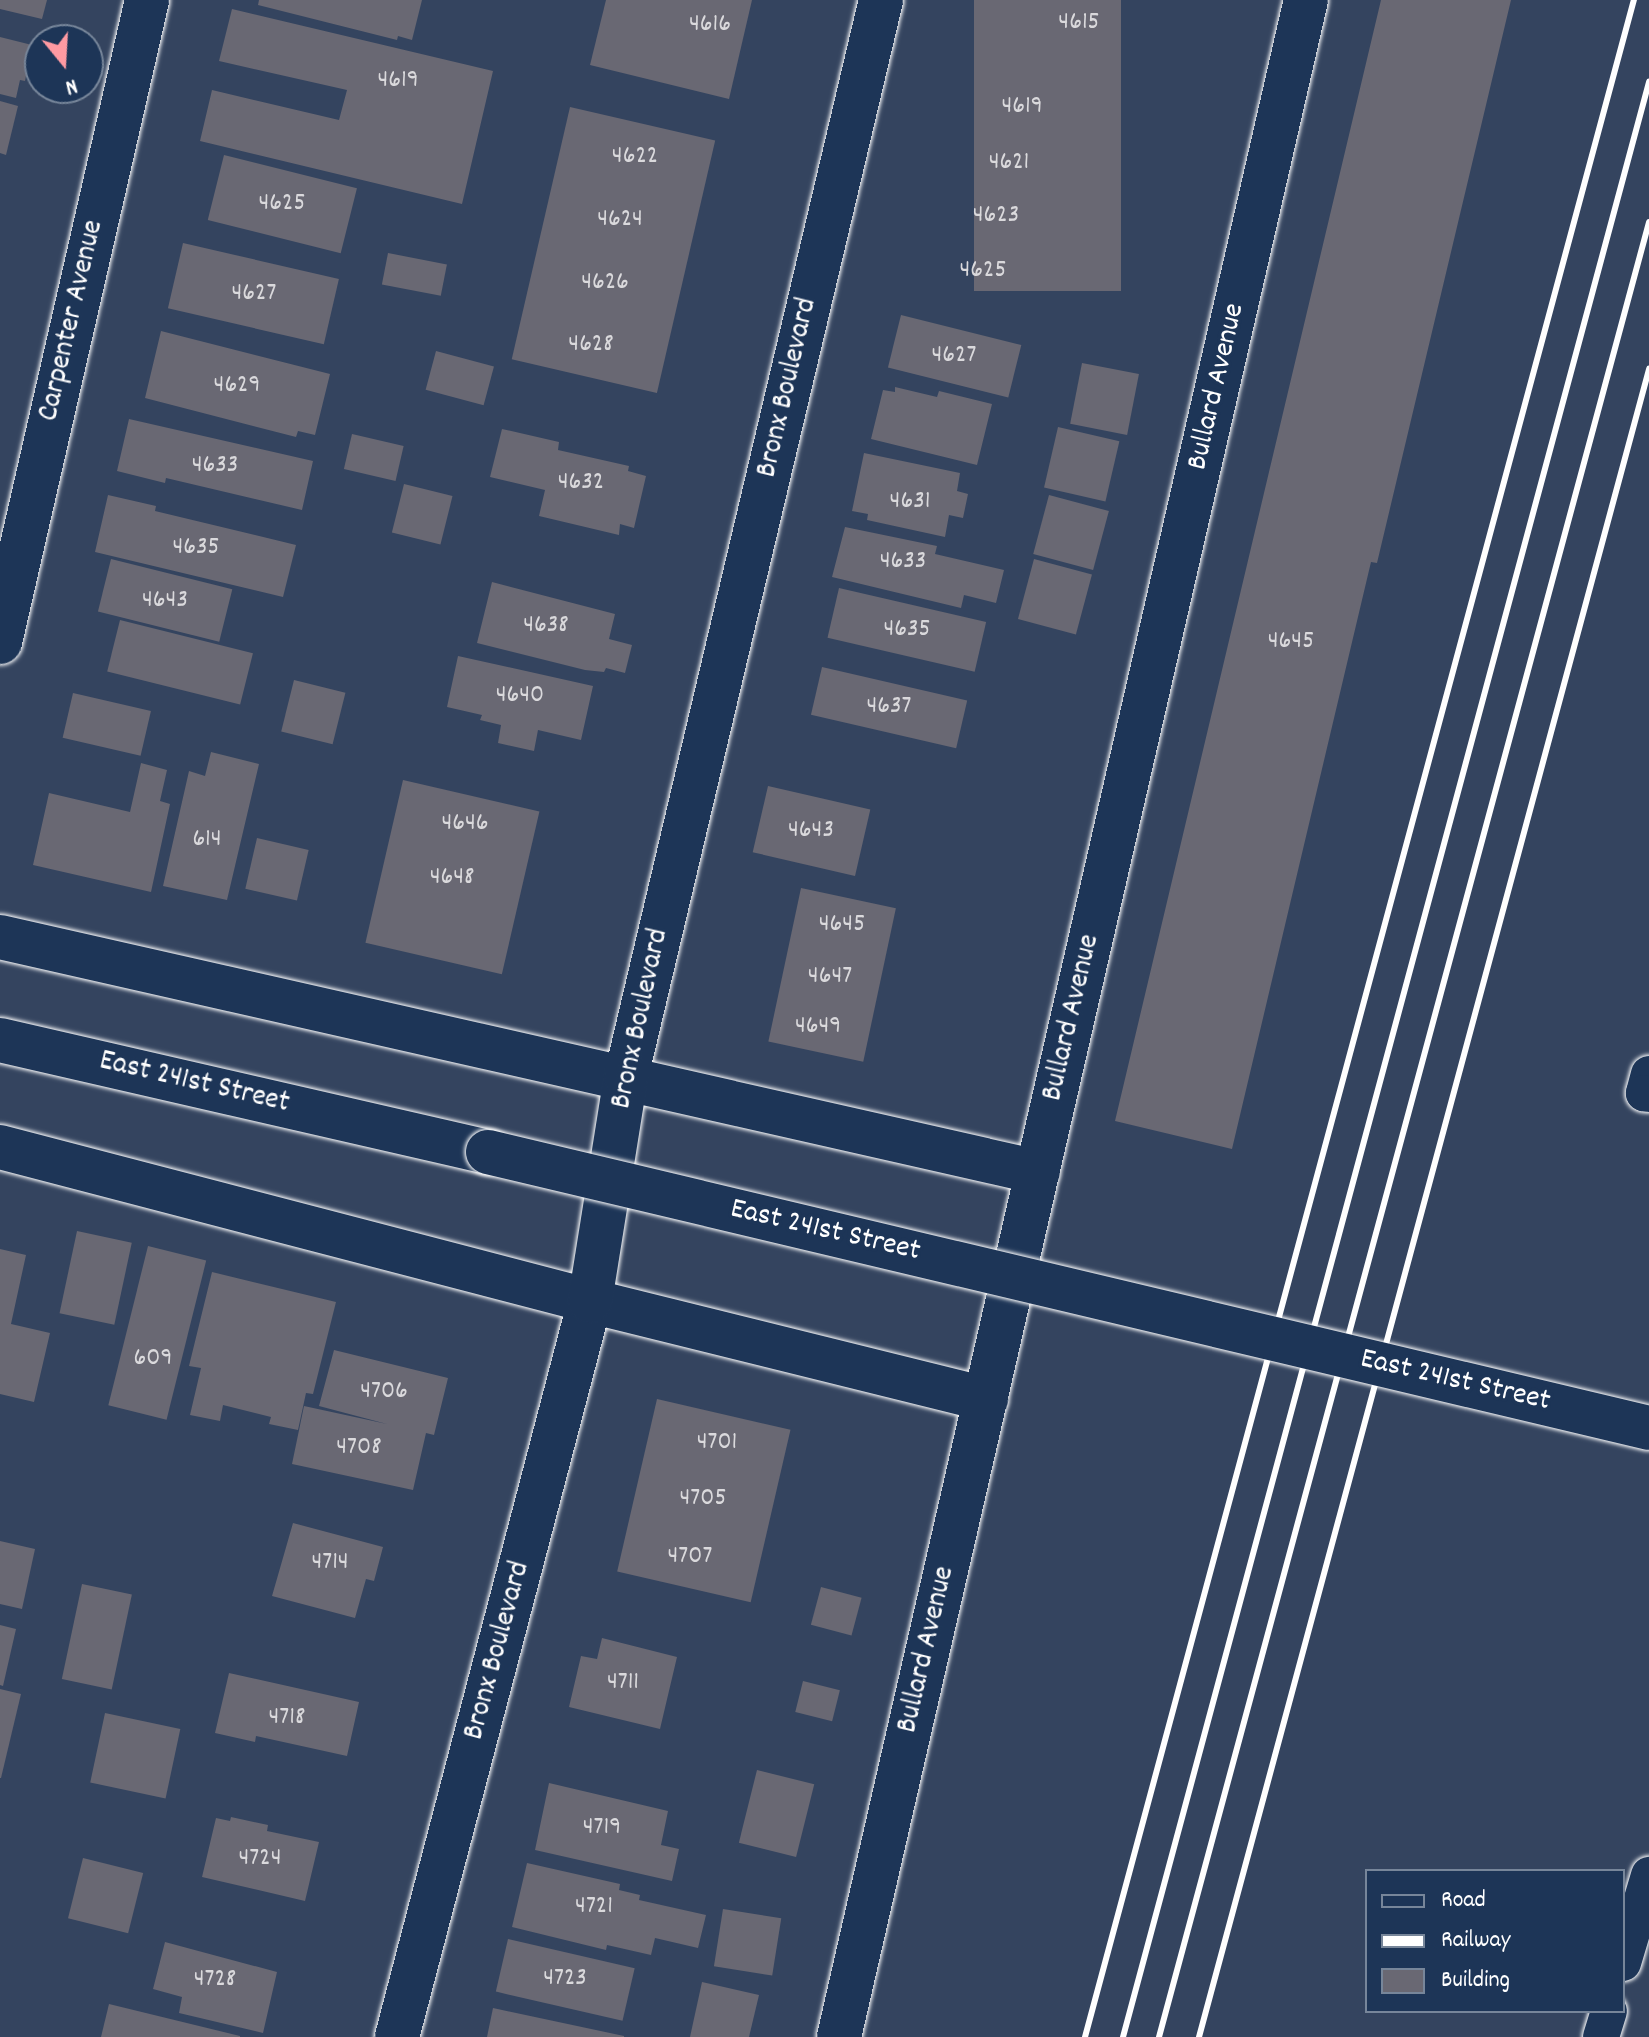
<!DOCTYPE html>
<style>
body{margin:0}
#map{position:relative;width:1649px;height:2037px;overflow:hidden;background:#34445f;font-family:Dekko,sans-serif}
div>[style]{position:absolute}
[style*='--x']{left:calc(var(--x)*1px);top:calc(var(--y)*1px);width:calc(var(--w)*1px);rotate:calc(var(--a)*1deg)}
.building>*{inset:0;background:#696873;transform-origin:0 0}
.roads{filter:drop-shadow(0 0 2px #fff) drop-shadow(0 0 2px #fff)}
.lane>*{height:36px;margin:-18px;padding:0 18px;transform-origin:18px;border-radius:18px;background:#1d3557}
.street>*{height:44px;margin:-22px;padding:0 22px;transform-origin:22px;border-radius:22px;background:#1d3557}
.secondary>*{height:44px;margin:-22px;padding:0 22px;transform-origin:22px;border-radius:22px;background:#1d3557}
.rail>*{height:6px;margin:-3px;padding:0 3px;transform-origin:3px;border-radius:3px;background:#fff}
.bridges{filter:drop-shadow(0 0 2px #fff) drop-shadow(0 0 2px #fff)}
.secondary-bridge>*{height:44px;margin:-22px;padding:0 22px;transform-origin:22px;border-radius:22px;background:#1d3557}
span{translate:-50% -50%;white-space:nowrap;text-align:center;line-height:1.15;-webkit-text-stroke:7px #1d3557;paint-order:stroke}
.number-label{font-size:26px;color:#dad9dc}
.number-label span{-webkit-text-stroke-width:0}
.street-label{font-size:30px;color:#fff}
.legend{position:absolute;left:1365px;top:1869px;width:260px;height:144px;box-sizing:border-box;background:#1d3557;border:2px solid #77869a;margin:0;padding:10px 14px;list-style:none;font-size:24px;color:#fff}
.legend li{display:flex;align-items:center;gap:16px;height:40px}
.legend b{width:40px;border:2px solid #77869a}
.north{position:absolute;left:24px;top:24px;width:80px;height:80px;box-sizing:border-box;background:#1d3557;border:2px solid #77869a;border-radius:50%;rotate:162deg;font-size:22px;font-weight:700;line-height:32px;text-align:center;color:#fff}
.north::after{content:'';display:block;margin:auto;width:28px;height:36px;background:#ff9aa2;clip-path:polygon(50% 0,100% 100%,50% 72%,0 100%)}
</style>
<div id="map">
<div class="building">
<div style="clip-path:polygon(0 0,47px 0,42px 19px,0 9px)"></div>
<div style="clip-path:polygon(259px 0,422px 0,412px 40px,398px 36px,397px 40px,258px 5px)"></div>
<div style="clip-path:polygon(606px 0,752px 0,729px 99px,590px 65px)"></div>
<div style="left:974px;top:0;width:147px;height:291px"></div>
<div style="clip-path:polygon(1381px 0,1511px 0,1377px 563px,1371px 562px,1232px 1149px,1115px 1121px)"></div>
<div style="clip-path:polygon(232px 9px,493px 71px,462px 204px,200px 141px,212px 90px,339px 120px,347px 90px,219px 61px)"></div>
<div style="clip-path:polygon(0 37px,32px 45px,25px 81px,20px 80px,16px 98px,0 94px)"></div>
<div style="clip-path:polygon(0 101px,18px 106px,6px 155px,0 153px)"></div>
<div style="left:570px;top:107px;width:149px;height:259px;rotate:13deg"></div>
<div style="left:224px;top:155px;width:137px;height:67px;rotate:14deg"></div>
<div style="left:183px;top:243px;width:160px;height:67px;rotate:13deg"></div>
<div style="left:388px;top:253px;width:60px;height:32px;rotate:11deg"></div>
<div style="left:901px;top:315px;width:124px;height:54px;rotate:14deg"></div>
<div style="clip-path:polygon(161px 331px,330px 374px,315px 435px,298px 431px,296px 437px,145px 398px)"></div>
<div style="left:436px;top:351px;width:60px;height:40px;rotate:15deg"></div>
<div style="left:1082px;top:363px;width:58px;height:62px;rotate:11deg"></div>
<div style="clip-path:polygon(895px 387px,937px 397px,939px 391px,992px 404px,977px 465px,871px 439px,883px 390px,895px 392px)"></div>
<div style="clip-path:polygon(129px 419px,313px 461px,302px 510px,166px 478px,165px 483px,117px 471px)"></div>
<div style="left:1058px;top:427px;width:63px;height:62px;rotate:13deg"></div>
<div style="clip-path:polygon(502px 429px,559px 442px,558px 450px,629px 466px,628px 471px,646px 476px,634px 528px,620px 524px,619px 535px,539px 516px,545px 490px,490px 477px)"></div>
<div style="left:352px;top:434px;width:53px;height:36px;rotate:13deg"></div>
<div style="clip-path:polygon(864px 453px,960px 473px,957px 491px,968px 494px,963px 518px,949px 515px,945px 537px,867px 520px,868px 514px,852px 511px)"></div>
<div style="left:404px;top:484px;width:50px;height:50px;rotate:14deg"></div>
<div style="clip-path:polygon(108px 495px,156px 506px,155px 511px,296px 545px,283px 597px,95px 552px)"></div>
<div style="left:1049px;top:495px;width:62px;height:61px;rotate:15deg"></div>
<div style="clip-path:polygon(845px 527px,937px 546px,935px 554px,1004px 570px,996px 603px,964px 595px,961px 608px,832px 577px)"></div>
<div style="left:111px;top:559px;width:125px;height:54px;rotate:14deg"></div>
<div style="left:1034px;top:559px;width:60px;height:62px;rotate:15deg"></div>
<div style="clip-path:polygon(492px 582px,615px 614px,609px 639px,632px 645px,625px 673px,606px 668px,604px 672px,585px 670px,477px 643px)"></div>
<div style="left:839px;top:588px;width:151px;height:51px;rotate:13deg"></div>
<div style="left:120px;top:620px;width:137px;height:53px;rotate:14deg"></div>
<div style="clip-path:polygon(458px 656px,593px 686px,581px 740px,538px 730px,534px 751px,498px 743px,501px 725px,480px 720px,482px 715px,447px 707px)"></div>
<div style="left:822px;top:667px;width:149px;height:49px;rotate:13deg"></div>
<div style="left:294px;top:680px;width:53px;height:53px;rotate:14deg"></div>
<div style="left:73px;top:693px;width:80px;height:46px;rotate:13deg"></div>
<div style="clip-path:polygon(211px 752px,259px 764px,227px 900px,163px 886px,189px 771px,205px 776px)"></div>
<div style="clip-path:polygon(141px 763px,167px 770px,160px 801px,170px 804px,151px 892px,33px 865px,49px 793px,130px 812px)"></div>
<div style="left:403px;top:780px;width:140px;height:167px;rotate:13deg"></div>
<div style="left:768px;top:786px;width:105px;height:68px;rotate:13deg"></div>
<div style="left:257px;top:838px;width:53px;height:52px;rotate:13deg"></div>
<div style="left:801px;top:888px;width:97px;height:157px;rotate:12deg"></div>
<div style="left:77px;top:1231px;width:56px;height:84px;rotate:12deg"></div>
<div style="left:148px;top:1246px;width:60px;height:164px;rotate:14deg"></div>
<div style="clip-path:polygon(0 1249px,26px 1255px,11px 1324px,50px 1333px,34px 1402px,0 1394px)"></div>
<div style="clip-path:polygon(212px 1272px,336px 1302px,313px 1394px,306px 1393px,298px 1430px,269px 1424px,271px 1417px,223px 1405px,220px 1421px,190px 1415px,201px 1368px,189px 1366px)"></div>
<div style="clip-path:polygon(334px 1350px,448px 1378px,434px 1435px,426px 1433px,413px 1490px,292px 1464px,304px 1406px,387px 1424px,319px 1406px)"></div>
<div style="left:657px;top:1399px;width:137px;height:177px;rotate:13deg"></div>
<div style="clip-path:polygon(293px 1523px,383px 1547px,374px 1581px,366px 1579px,355px 1618px,272px 1596px)"></div>
<div style="clip-path:polygon(0 1541px,35px 1549px,22px 1609px,0 1604px)"></div>
<div style="left:82px;top:1584px;width:51px;height:97px;rotate:12deg"></div>
<div style="left:821px;top:1587px;width:42px;height:39px;rotate:15deg"></div>
<div style="clip-path:polygon(0 1625px,16px 1629px,3px 1686px,0 1685px)"></div>
<div style="clip-path:polygon(602px 1638px,677px 1657px,660px 1729px,569px 1707px,581px 1656px,597px 1659px)"></div>
<div style="clip-path:polygon(229px 1673px,359px 1702px,347px 1756px,256px 1736px,255px 1742px,215px 1733px)"></div>
<div style="left:803px;top:1681px;width:38px;height:32px;rotate:14deg"></div>
<div style="clip-path:polygon(0 1689px,21px 1694px,1px 1778px,0 1778px)"></div>
<div style="left:105px;top:1713px;width:77px;height:71px;rotate:12deg"></div>
<div style="left:757px;top:1770px;width:59px;height:75px;rotate:14deg"></div>
<div style="clip-path:polygon(549px 1783px,668px 1811px,661px 1845px,679px 1849px,672px 1881px,535px 1850px)"></div>
<div style="clip-path:polygon(231px 1817px,268px 1825px,267px 1831px,319px 1842px,305px 1901px,202px 1877px,216px 1818px,230px 1821px)"></div>
<div style="left:83px;top:1858px;width:62px;height:62px;rotate:14deg"></div>
<div style="clip-path:polygon(527px 1863px,620px 1884px,619px 1890px,640px 1895px,639px 1900px,706px 1915px,698px 1948px,655px 1938px,651px 1955px,607px 1945px,606px 1950px,512px 1927px)"></div>
<div style="left:723px;top:1909px;width:59px;height:58px;rotate:9deg"></div>
<div style="left:508px;top:1939px;width:130px;height:54px;rotate:13deg"></div>
<div style="clip-path:polygon(165px 1942px,277px 1972px,263px 2033px,179px 2013px,182px 1997px,153px 1989px)"></div>
<div style="clip-path:polygon(702px 1982px,759px 1995px,749px 2037px,690px 2037px)"></div>
<div style="clip-path:polygon(109px 2004px,240px 2036px,240px 2037px,101px 2037px)"></div>
<div style="clip-path:polygon(493px 2008px,624px 2036px,624px 2037px,487px 2037px)"></div>
</div>
<div class="roads">
<div class="lane">
<div style="--x:1649;--y:1074;--w:20;--a:105"></div>
<div style="--x:1644;--y:1093;--w:5;--a:11"></div>
<div style="--x:1623;--y:1963;--w:92;--a:-73.5"></div>
<div style="--x:1601;--y:2037;--w:27;--a:-73"></div>
</div>
<div class="street">
<div style="--x:0;--y:642;--w:659;--a:-77.1"></div>
<div style="--x:0;--y:937;--w:1064;--a:12.76"></div>
<div style="--x:0;--y:1147;--w:610;--a:14.63"></div>
<div style="--x:590;--y:1301;--w:408;--a:13.9"></div>
<div style="--x:397;--y:2037;--w:761;--a:-75.31"></div>
<div style="--x:590;--y:1301;--w:227;--a:-80.9"></div>
<div style="--x:626;--y:1077;--w:1107;--a:-76.68"></div>
<div style="--x:839;--y:2037;--w:2090;--a:-77.09"></div>
</div>
<div class="secondary">
<div style="--x:0;--y:1040;--w:501;--a:12.93"></div>
</div>
</div>
<div class="rail">
<div style="--x:1085;--y:2037;--w:2110;--a:-74.92"></div>
<div style="--x:1123;--y:2037;--w:2025;--a:-74.94"></div>
<div style="--x:1159;--y:2037;--w:1880;--a:-74.89"></div>
<div style="--x:1199;--y:2037;--w:1728;--a:-74.9"></div>
</div>
<div class="bridges">
<div class="secondary-bridge">
<div style="--x:488;--y:1152;--w:1193;--a:13.37"></div>
</div>
</div>
<div class="number-label">
<span style="left:1079px;top:23px">4615</span>
<span style="left:710px;top:25px">4616</span>
<span style="left:398px;top:81px">4619</span>
<span style="left:1022px;top:107px">4619</span>
<span style="left:635px;top:157px">4622</span>
<span style="left:1009px;top:163px">4621</span>
<span style="left:282px;top:204px">4625</span>
<span style="left:996px;top:216px">4623</span>
<span style="left:620px;top:220px">4624</span>
<span style="left:983px;top:271px">4625</span>
<span style="left:605px;top:283px">4626</span>
<span style="left:254px;top:294px">4627</span>
<span style="left:591px;top:345px">4628</span>
<span style="left:954px;top:356px">4627</span>
<span style="left:237px;top:386px">4629</span>
<span style="left:215px;top:466px">4633</span>
<span style="left:581px;top:483px">4632</span>
<span style="left:910px;top:502px">4631</span>
<span style="left:196px;top:548px">4635</span>
<span style="left:903px;top:562px">4633</span>
<span style="left:165px;top:601px">4643</span>
<span style="left:546px;top:626px">4638</span>
<span style="left:907px;top:630px">4635</span>
<span style="left:1291px;top:642px">4645</span>
<span style="left:520px;top:696px">4640</span>
<span style="left:889px;top:707px">4637</span>
<span style="left:465px;top:824px">4646</span>
<span style="left:811px;top:831px">4643</span>
<span style="left:207px;top:840px">614</span>
<span style="left:452px;top:878px">4648</span>
<span style="left:842px;top:925px">4645</span>
<span style="left:830px;top:977px">4647</span>
<span style="left:818px;top:1027px">4649</span>
<span style="left:153px;top:1359px">609</span>
<span style="left:384px;top:1392px">4706</span>
<span style="left:717px;top:1443px">4701</span>
<span style="left:359px;top:1448px">4708</span>
<span style="left:703px;top:1499px">4705</span>
<span style="left:690px;top:1557px">4707</span>
<span style="left:330px;top:1563px">4714</span>
<span style="left:623px;top:1683px">4711</span>
<span style="left:287px;top:1718px">4718</span>
<span style="left:602px;top:1828px">4719</span>
<span style="left:260px;top:1859px">4724</span>
<span style="left:594px;top:1907px">4721</span>
<span style="left:565px;top:1979px">4723</span>
<span style="left:215px;top:1980px">4728</span>
</div>
<div class="street-label">
<span style="left:73px;top:321px;rotate:-77deg">Carpenter Avenue</span>
<span style="left:1218px;top:387px;rotate:-77deg">Bullard Avenue</span>
<span style="left:789px;top:388px;rotate:-77deg">Bronx Boulevard</span>
<span style="left:1073px;top:1018px;rotate:-77deg">Bullard Avenue</span>
<span style="left:642px;top:1019px;rotate:-78deg">Bronx Boulevard</span>
<span style="left:194px;top:1084px;rotate:13deg">East 241st Street</span>
<span style="left:825px;top:1232px;rotate:13deg">East 241st Street</span>
<span style="left:1455px;top:1382px;rotate:13deg">East 241st Street</span>
<span style="left:928px;top:1650px;rotate:-77deg">Bullard Avenue</span>
<span style="left:499px;top:1651px;rotate:-75deg">Bronx Boulevard</span>
</div>
<ul class="legend">
<li><b style="height:10px;background:#1d3557"></b>Road</li>
<li><b style="height:10px;background:#fff"></b>Railway</li>
<li><b style="height:22px;background:#696873"></b>Building</li>
</ul>
<div class="north">N</div>
</div>
